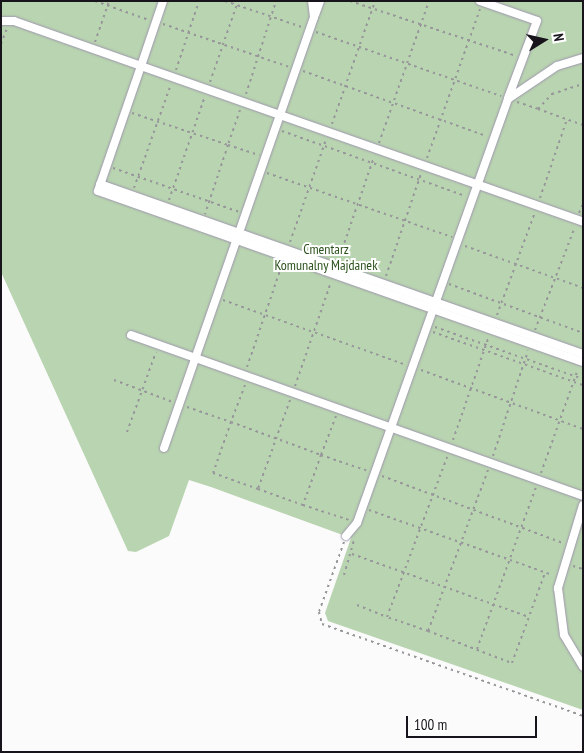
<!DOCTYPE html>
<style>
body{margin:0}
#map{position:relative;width:584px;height:753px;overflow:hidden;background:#fbfbfb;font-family:"PT Sans Narrow",sans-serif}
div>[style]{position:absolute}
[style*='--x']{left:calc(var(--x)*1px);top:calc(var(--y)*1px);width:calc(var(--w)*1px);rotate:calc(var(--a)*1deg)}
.green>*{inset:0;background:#b9d4b0}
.path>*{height:2px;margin-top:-1px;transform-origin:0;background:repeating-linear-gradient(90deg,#97969a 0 2.5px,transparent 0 6.5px)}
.roads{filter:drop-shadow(0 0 1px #9d96ad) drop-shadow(0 0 1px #9d96ad)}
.pedestrian>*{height:8px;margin:-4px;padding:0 4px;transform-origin:4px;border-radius:4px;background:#fff}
span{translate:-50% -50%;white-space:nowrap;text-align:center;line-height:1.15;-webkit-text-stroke:4px #fff;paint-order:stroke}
.park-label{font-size:14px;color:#2c521d}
.frame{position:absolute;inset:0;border:2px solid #17141c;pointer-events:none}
.north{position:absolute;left:519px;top:15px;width:50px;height:50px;-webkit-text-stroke:4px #fff;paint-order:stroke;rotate:80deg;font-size:14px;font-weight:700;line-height:20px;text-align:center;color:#17141c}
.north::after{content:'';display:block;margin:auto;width:18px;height:22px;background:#17141c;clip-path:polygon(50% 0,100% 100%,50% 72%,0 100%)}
.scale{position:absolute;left:406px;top:716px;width:131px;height:22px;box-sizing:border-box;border:2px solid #17141c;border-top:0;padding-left:6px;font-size:15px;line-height:18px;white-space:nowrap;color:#17141c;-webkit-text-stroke:4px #fff;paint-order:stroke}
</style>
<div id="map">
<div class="green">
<div style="clip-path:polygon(1px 1px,583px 1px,583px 710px,328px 621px,325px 613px,351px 538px,211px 487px,189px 480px,169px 536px,136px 552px,128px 551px,1px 272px)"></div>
</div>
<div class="path">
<div style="--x:95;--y:1;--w:57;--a:19.4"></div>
<div style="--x:225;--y:1;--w:81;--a:18.7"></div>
<div style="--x:350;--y:1;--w:175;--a:18.3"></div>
<div style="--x:163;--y:24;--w:133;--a:18.8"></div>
<div style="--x:316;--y:32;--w:196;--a:19.1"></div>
<div style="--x:95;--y:42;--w:43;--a:-71.1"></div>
<div style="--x:1;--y:44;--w:17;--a:-69"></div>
<div style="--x:176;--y:70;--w:73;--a:-71.6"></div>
<div style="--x:303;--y:71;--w:195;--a:19.5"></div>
<div style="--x:210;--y:82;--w:86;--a:-70.9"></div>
<div style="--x:246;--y:94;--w:98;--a:-72.1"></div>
<div style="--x:517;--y:102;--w:22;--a:18"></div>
<div style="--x:538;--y:109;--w:21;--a:-47"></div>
<div style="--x:552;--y:94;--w:33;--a:-18"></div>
<div style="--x:538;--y:109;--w:48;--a:19.6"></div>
<div style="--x:240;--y:110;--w:37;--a:109"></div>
<div style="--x:228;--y:145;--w:33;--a:18"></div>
<div style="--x:132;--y:113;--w:101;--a:18.4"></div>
<div style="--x:228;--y:145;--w:73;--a:108.4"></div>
<div style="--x:332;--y:124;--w:130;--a:-70.7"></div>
<div style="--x:282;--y:131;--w:195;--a:19.5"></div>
<div style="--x:379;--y:143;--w:151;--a:-70.6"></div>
<div style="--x:427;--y:158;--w:158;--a:-70.4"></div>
<div style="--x:113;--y:168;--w:133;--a:19.2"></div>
<div style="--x:267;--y:173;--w:196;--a:19.1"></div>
<div style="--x:134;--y:188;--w:110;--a:-70.4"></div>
<div style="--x:540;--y:198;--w:83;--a:-71.1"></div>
<div style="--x:169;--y:200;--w:110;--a:-70.9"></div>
<div style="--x:579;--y:213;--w:10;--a:-66"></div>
<div style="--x:290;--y:242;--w:108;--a:-70.6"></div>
<div style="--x:465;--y:246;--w:125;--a:19.6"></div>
<div style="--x:338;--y:261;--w:110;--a:-70.9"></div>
<div style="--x:386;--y:276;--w:108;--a:-71.1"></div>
<div style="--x:449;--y:284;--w:143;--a:20.1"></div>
<div style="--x:223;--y:300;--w:192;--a:19.5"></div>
<div style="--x:497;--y:315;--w:110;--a:-69.7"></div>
<div style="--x:435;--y:327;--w:157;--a:19.4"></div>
<div style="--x:535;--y:330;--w:110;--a:-68.8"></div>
<div style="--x:433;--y:332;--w:159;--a:19.5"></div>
<div style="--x:247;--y:367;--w:108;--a:-71.1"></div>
<div style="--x:421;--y:370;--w:172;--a:20"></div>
<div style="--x:114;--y:380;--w:63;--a:20.4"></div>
<div style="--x:245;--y:385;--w:40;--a:111"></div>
<div style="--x:231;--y:422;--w:96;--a:20.1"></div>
<div style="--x:321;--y:455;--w:53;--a:109.8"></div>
<div style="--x:303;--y:505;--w:48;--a:18.1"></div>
<div style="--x:295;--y:386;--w:110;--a:-70.9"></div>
<div style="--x:290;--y:400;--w:95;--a:109.8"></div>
<div style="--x:258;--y:489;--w:48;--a:19.6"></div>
<div style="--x:187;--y:407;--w:46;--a:18.8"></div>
<div style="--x:231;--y:422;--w:54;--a:109.4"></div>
<div style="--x:213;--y:473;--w:48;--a:19.6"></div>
<div style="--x:336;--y:416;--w:42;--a:111"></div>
<div style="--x:321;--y:455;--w:50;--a:18.8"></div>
<div style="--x:127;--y:432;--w:85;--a:-70.1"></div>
<div style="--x:453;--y:440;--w:110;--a:-70.9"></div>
<div style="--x:493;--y:456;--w:111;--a:-71.6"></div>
<div style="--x:488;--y:470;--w:172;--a:110.4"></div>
<div style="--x:428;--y:631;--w:90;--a:20.9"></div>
<div style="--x:512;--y:663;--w:96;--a:-69.9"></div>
<div style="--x:541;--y:473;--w:110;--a:-70.4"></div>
<div style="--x:382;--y:476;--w:193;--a:20.3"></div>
<div style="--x:369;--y:510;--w:195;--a:19.5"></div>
<div style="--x:344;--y:542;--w:74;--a:109.7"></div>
<div style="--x:319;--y:612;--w:12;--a:76"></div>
<div style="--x:322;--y:624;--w:277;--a:19.4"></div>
<div style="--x:352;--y:554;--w:188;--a:19.6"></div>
<div style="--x:573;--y:566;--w:10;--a:17"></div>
<div style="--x:344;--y:575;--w:37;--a:-74"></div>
<div style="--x:357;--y:605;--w:32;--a:22"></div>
<div style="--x:428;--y:631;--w:43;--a:-161.1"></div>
<div style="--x:387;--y:617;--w:171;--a:-69.4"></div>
<div style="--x:477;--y:649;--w:172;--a:-70"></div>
</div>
<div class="roads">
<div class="pedestrian">
<div style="--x:163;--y:1;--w:69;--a:108.7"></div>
<div style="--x:141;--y:66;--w:469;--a:19.4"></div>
<div style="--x:480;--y:1;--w:60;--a:19.3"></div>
<div style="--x:537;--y:21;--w:82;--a:110.6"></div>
<div style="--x:315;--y:15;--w:15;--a:-70"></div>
<div style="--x:1;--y:21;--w:13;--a:0"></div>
<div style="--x:14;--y:21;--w:135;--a:19.5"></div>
<div style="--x:141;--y:66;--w:132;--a:109"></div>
<div style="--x:98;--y:191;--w:514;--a:19.42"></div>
<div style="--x:100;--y:184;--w:512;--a:19.39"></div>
<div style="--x:131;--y:335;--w:480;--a:19.6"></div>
<div style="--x:164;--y:448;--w:456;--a:-70.8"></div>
<div style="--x:314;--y:17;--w:16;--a:-97"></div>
<div style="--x:583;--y:505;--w:87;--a:106.8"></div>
<div style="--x:558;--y:588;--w:47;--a:82.7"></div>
<div style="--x:564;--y:635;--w:37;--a:59"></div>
<div style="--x:346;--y:536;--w:17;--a:-50"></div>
<div style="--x:357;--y:523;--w:450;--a:-70.4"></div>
<div style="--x:508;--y:99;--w:59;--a:-34"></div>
<div style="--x:557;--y:66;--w:27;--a:-17"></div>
</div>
</div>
<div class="park-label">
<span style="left:326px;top:257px">Cmentarz<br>Komunalny Majdanek</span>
</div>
<div class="frame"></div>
<div class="north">N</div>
<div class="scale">100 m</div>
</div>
